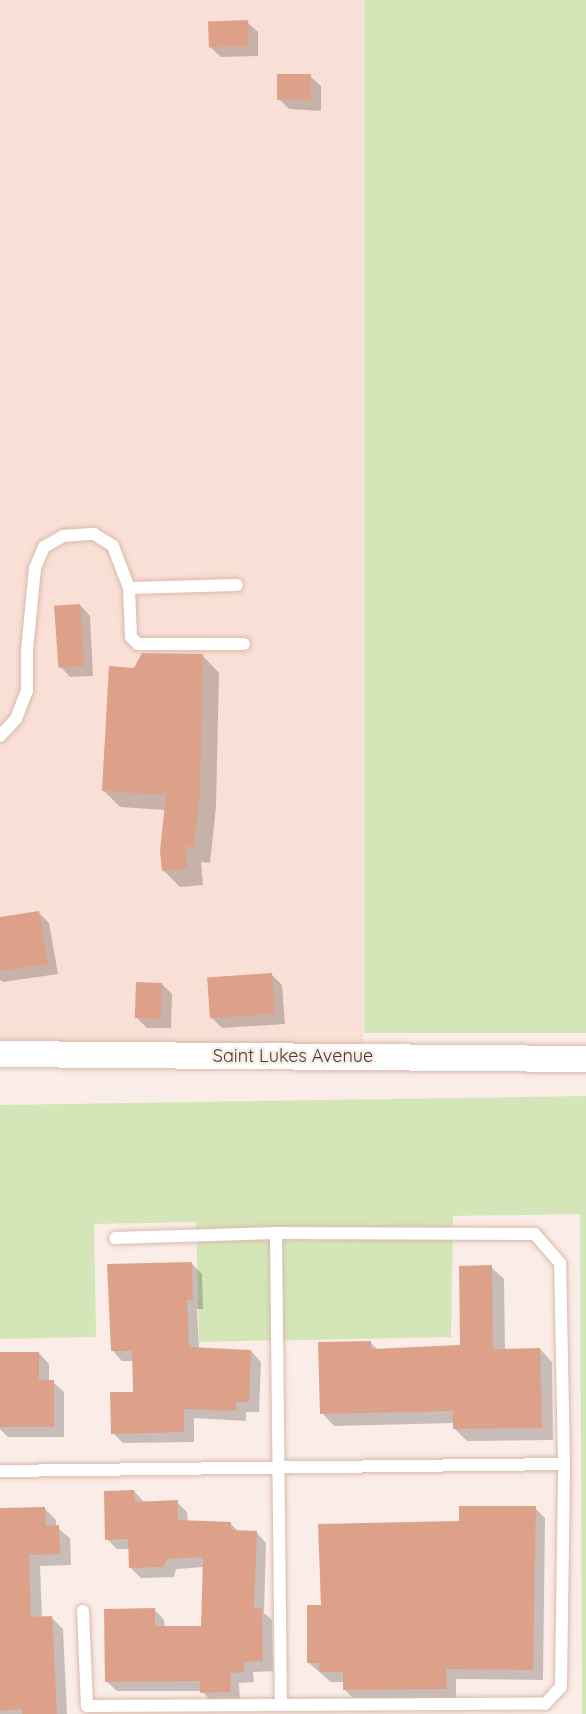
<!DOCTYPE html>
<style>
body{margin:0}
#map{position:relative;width:586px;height:1714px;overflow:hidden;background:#faece6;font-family:Quicksand,sans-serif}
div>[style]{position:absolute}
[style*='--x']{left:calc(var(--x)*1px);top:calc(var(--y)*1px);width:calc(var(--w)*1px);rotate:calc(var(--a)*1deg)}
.built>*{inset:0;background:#f9dfd5;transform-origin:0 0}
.green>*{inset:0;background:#d4e6b8;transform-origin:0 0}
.shadow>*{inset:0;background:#0003}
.building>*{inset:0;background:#dda189;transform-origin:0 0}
.roads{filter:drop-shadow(0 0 2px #dab8ab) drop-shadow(0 0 2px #dab8ab)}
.service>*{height:12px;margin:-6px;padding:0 6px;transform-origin:6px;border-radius:6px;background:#fff}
.minor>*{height:26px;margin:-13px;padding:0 13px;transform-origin:13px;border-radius:13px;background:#fff}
span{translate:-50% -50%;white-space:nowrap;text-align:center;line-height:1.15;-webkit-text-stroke:5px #faece6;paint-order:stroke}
.street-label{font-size:18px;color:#453732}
</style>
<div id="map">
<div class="built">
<div style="left:0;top:0;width:363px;height:1044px"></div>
</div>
<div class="green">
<div style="left:364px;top:0;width:222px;height:1033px"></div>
<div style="clip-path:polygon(586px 1096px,586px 1714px,582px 1714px,580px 1214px,453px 1216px,451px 1337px,199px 1342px,196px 1222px,94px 1224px,96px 1337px,0 1339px,0 1105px)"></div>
</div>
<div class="shadow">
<div style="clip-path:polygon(247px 22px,258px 32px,258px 56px,221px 57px,210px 47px)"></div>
<div style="clip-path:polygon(310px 76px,321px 86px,321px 111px,289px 109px,279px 99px)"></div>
<div style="clip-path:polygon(80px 605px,90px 616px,93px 676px,70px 677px,60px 666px)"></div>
<div style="clip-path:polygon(203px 656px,219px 673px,216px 807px,210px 863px,201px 862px,203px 885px,180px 887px,163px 870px,166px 810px,120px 807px,103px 790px,135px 669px)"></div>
<div style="clip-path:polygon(39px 913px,49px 923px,58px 974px,3px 982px,0 980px,0 919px)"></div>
<div style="clip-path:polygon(271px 974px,282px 985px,285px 1024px,222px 1028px,212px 1018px)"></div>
<div style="clip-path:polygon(162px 984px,172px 994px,171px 1028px,147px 1028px,136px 1017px)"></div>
<div style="clip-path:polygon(191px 1263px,202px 1274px,203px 1309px,197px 1309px,199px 1349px,251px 1351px,261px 1362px,259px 1412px,246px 1412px,246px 1421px,194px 1418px,194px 1442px,123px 1443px,113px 1433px,134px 1394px,133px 1361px,122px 1361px,112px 1350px)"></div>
<div style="clip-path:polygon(491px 1267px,504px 1279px,505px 1350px,540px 1349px,552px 1362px,553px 1440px,467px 1441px,455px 1429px,455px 1423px,334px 1426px,322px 1413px,370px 1342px,378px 1350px,462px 1347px)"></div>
<div style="clip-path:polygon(39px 1353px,49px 1364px,49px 1382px,53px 1382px,64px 1392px,64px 1437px,8px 1437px,0 1429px,0 1354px)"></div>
<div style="clip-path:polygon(134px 1491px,144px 1502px,177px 1502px,187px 1512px,188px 1522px,231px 1524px,239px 1532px,256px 1532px,266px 1543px,264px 1613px,272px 1620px,273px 1671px,253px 1672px,254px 1682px,239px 1683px,240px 1702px,212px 1703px,202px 1691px,117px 1691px,106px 1681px,154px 1609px,164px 1620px,165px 1628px,202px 1627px,204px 1567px,176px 1569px,174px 1577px,141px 1578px,131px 1568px,130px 1549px,117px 1549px,107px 1539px)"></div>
<div style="clip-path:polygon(44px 1508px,56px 1520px,56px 1527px,70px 1538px,71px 1565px,40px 1566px,42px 1618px,52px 1618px,63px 1629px,67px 1714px,0 1714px,0 1509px)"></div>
<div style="clip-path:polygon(535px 1508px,545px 1518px,543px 1680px,456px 1679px,456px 1699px,355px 1700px,344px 1689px,344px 1682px,331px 1682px,309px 1663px,323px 1606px,461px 1523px)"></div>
</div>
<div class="building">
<div style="left:248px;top:20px;width:26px;height:40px;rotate:88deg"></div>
<div style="left:277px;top:74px;width:34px;height:26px"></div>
<div style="left:80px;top:604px;width:62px;height:26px;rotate:86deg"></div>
<div style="clip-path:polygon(142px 653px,203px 654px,200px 790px,194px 847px,186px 846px,187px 869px,162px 871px,160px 851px,166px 795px,102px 791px,109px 666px,134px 668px)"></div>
<div style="clip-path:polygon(39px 911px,48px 964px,0 971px,0 917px)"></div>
<div style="left:272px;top:973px;width:41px;height:65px;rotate:86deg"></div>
<div style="left:136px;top:982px;width:26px;height:36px;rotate:2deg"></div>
<div style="clip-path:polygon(192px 1262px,193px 1299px,187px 1300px,189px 1347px,251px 1350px,249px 1402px,236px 1402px,236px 1411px,184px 1409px,184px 1432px,111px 1434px,110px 1392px,133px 1392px,132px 1351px,111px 1351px,107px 1264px)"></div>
<div style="clip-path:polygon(492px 1265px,493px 1349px,540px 1348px,542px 1428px,453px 1429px,453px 1411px,320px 1414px,318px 1342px,371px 1341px,371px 1349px,460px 1345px,459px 1266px)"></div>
<div style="clip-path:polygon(0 1352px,39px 1352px,39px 1380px,54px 1380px,54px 1427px,0 1427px)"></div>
<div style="clip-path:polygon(134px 1490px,135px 1502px,178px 1500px,178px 1520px,231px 1522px,231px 1530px,257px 1531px,254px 1608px,262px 1608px,263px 1661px,244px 1662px,244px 1672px,230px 1673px,231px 1692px,200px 1693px,200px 1681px,105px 1682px,104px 1609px,155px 1608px,155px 1626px,201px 1626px,203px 1557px,166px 1559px,164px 1567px,129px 1568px,128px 1539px,105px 1540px,104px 1491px)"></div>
<div style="clip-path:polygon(459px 1506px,536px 1506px,533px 1670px,446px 1669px,447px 1689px,343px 1690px,343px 1672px,319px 1672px,319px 1663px,307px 1663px,307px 1605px,321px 1605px,318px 1524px,459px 1521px)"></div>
<div style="clip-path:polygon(45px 1507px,46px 1526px,59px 1525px,60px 1554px,29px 1555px,31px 1617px,52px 1616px,57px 1714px,22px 1714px,22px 1709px,0 1711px,0 1508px)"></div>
</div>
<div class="roads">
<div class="service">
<div style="--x:129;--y:588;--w:108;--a:-1.6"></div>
<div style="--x:0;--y:736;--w:23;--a:-47"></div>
<div style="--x:16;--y:719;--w:30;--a:-69"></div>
<div style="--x:27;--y:691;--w:41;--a:-90"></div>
<div style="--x:27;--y:650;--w:82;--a:-84.4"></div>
<div style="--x:35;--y:568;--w:23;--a:-67"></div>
<div style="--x:44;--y:547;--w:22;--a:-30"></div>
<div style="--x:63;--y:536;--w:31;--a:-4"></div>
<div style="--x:94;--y:534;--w:22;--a:32"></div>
<div style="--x:113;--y:546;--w:45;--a:69.1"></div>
<div style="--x:129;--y:588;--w:49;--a:87.7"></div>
<div style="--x:131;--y:637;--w:10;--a:45"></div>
<div style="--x:138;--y:644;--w:106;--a:0"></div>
<div style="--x:276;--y:1233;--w:472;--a:89.4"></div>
<div style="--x:0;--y:1471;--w:564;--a:-0.71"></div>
<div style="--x:83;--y:1611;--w:95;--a:87.6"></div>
<div style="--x:87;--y:1706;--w:458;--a:-0.3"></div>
<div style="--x:545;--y:1704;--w:23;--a:-47"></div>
<div style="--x:561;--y:1687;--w:223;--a:-89.2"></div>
<div style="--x:564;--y:1464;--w:201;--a:-91.1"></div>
<div style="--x:560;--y:1263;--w:38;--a:-131"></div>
<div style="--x:535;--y:1234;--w:259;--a:-179.8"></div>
<div style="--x:276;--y:1233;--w:161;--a:178.2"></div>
</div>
<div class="minor">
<div style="--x:0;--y:1054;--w:586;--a:0.49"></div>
</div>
</div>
<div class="street-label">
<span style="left:293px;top:1056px">Saint Lukes Avenue</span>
</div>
</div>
